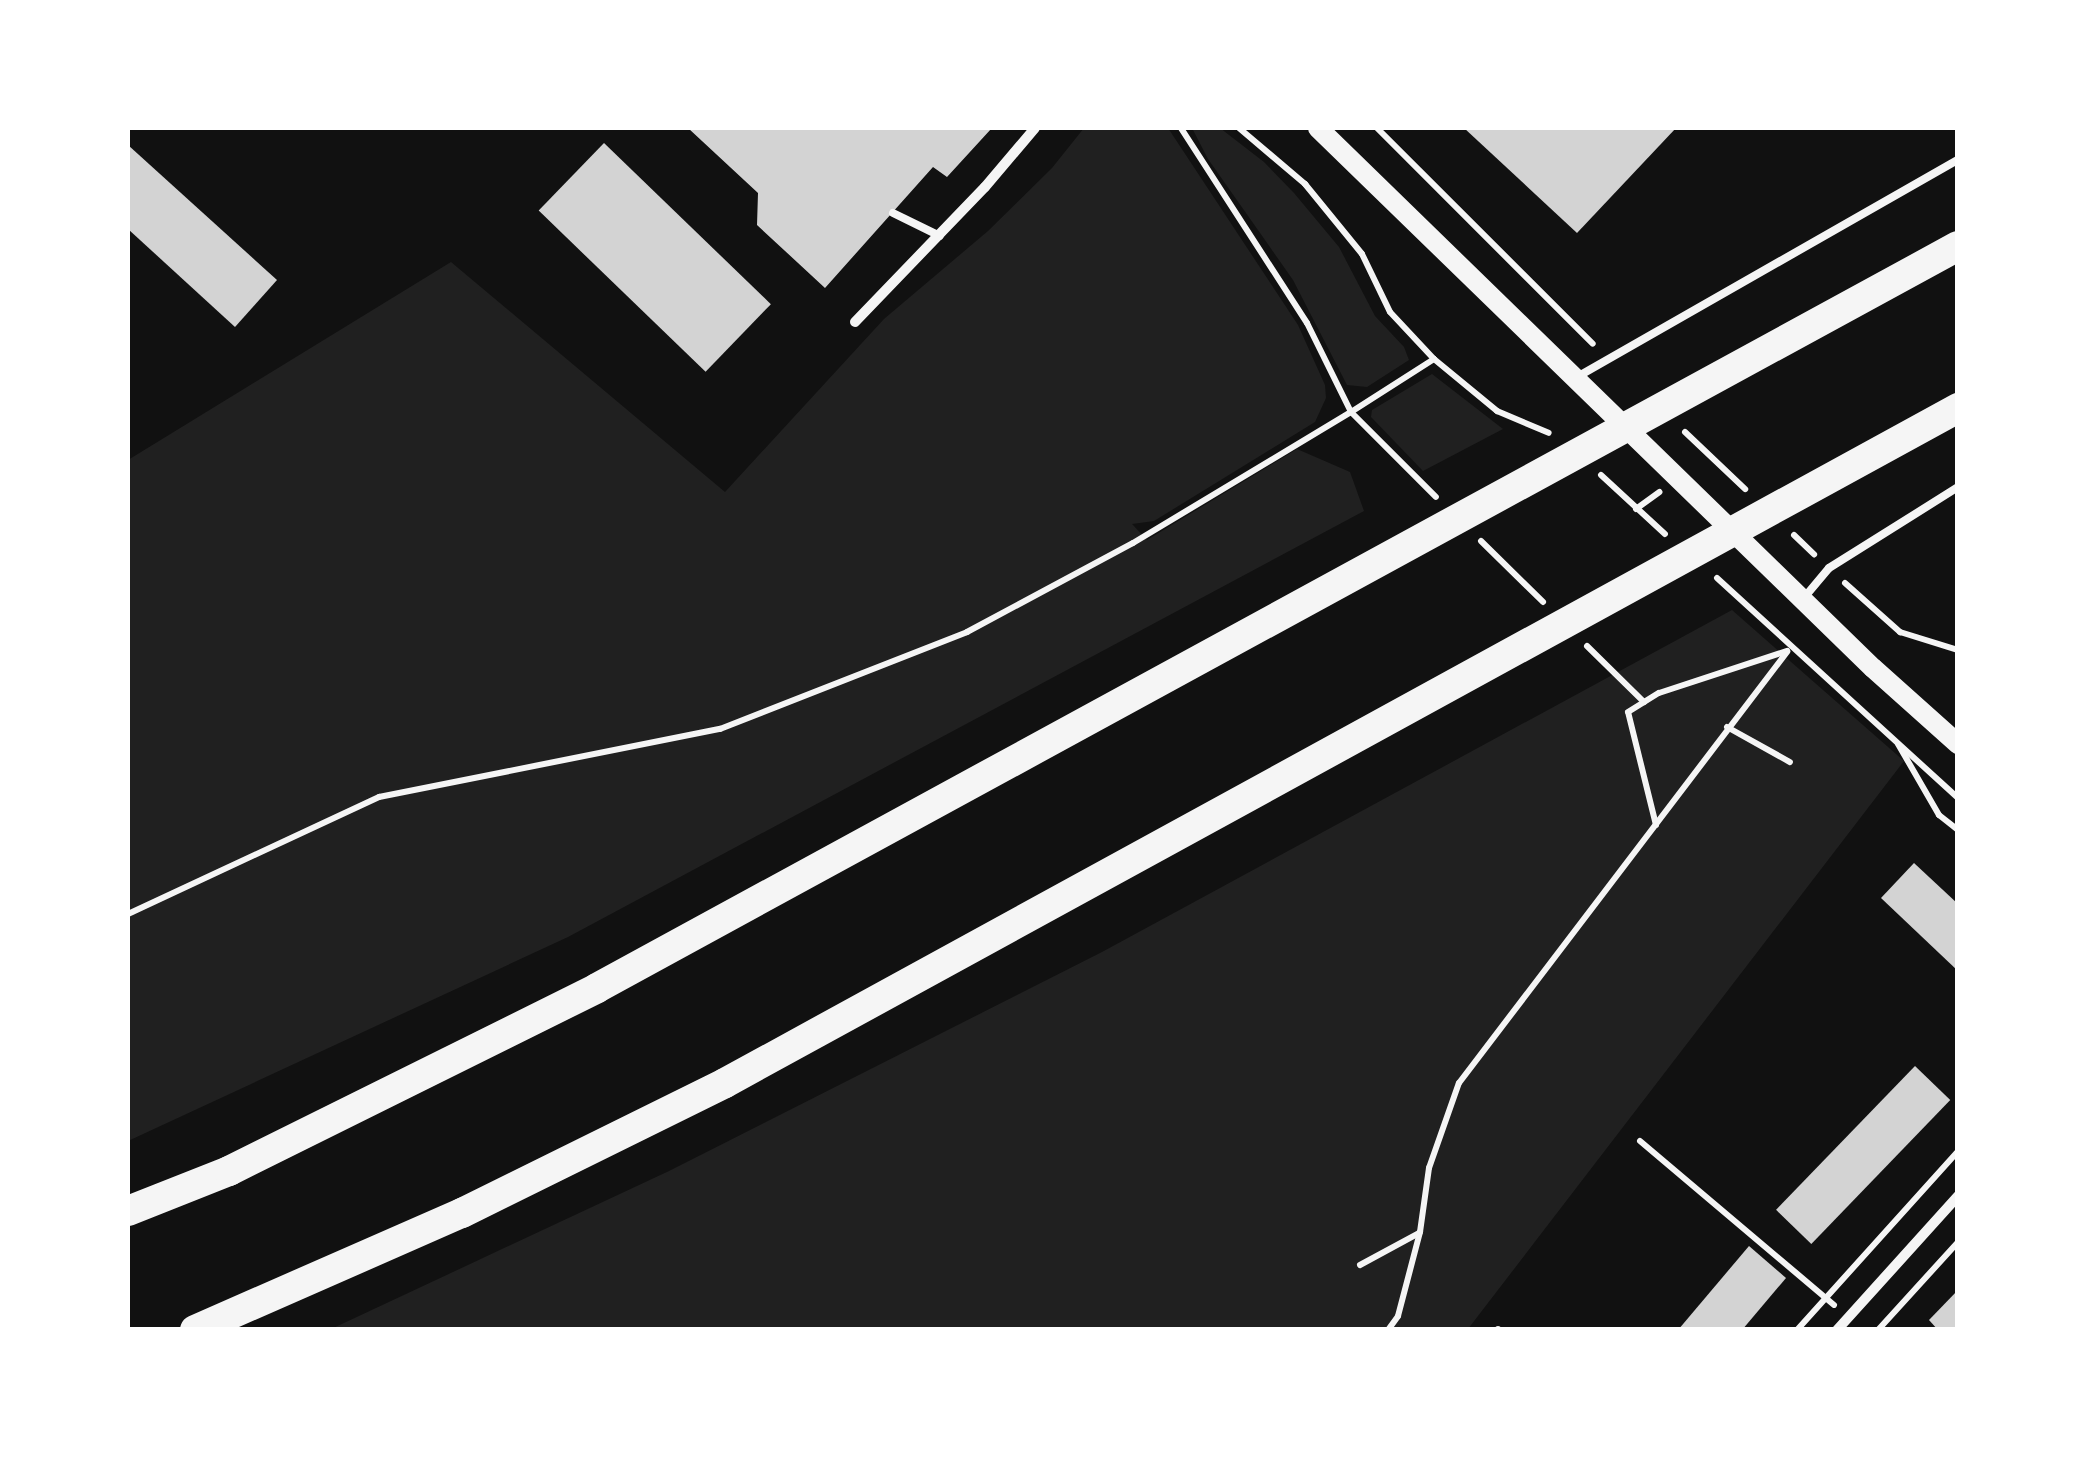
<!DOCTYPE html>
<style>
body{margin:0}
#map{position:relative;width:2085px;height:1457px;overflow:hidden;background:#111;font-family:Literata,serif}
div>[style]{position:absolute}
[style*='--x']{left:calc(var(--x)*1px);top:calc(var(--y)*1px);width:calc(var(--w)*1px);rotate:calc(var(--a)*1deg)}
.green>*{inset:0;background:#202020}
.building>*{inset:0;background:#d3d3d3;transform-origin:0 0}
.path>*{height:6px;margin:-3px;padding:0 3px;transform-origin:3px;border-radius:3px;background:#f5f5f5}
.service>*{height:8px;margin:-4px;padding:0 4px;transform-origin:4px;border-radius:4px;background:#f5f5f5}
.minor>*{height:10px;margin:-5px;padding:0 5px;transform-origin:5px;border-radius:5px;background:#f5f5f5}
.secondary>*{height:20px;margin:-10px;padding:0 10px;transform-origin:10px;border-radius:10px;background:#f5f5f5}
.motorway>*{height:30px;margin:-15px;padding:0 15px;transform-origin:15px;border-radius:15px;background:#f5f5f5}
span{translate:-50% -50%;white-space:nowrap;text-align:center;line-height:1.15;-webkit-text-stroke:10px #fff;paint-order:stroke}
.frame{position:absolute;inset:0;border:130px solid #fff;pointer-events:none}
</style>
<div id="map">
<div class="green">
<div style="clip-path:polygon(1084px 128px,1168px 128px,1298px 325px,1325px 385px,1326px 398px,1315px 422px,1154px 521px,1132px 524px,1147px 540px,1297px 449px,1350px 472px,1364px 511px,568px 937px,128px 1141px,128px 460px,451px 262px,725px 492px,884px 319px,988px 231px,1052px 168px)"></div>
<div style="clip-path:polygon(1192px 128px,1220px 128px,1264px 162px,1294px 193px,1339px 247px,1375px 316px,1404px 347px,1409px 360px,1367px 387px,1347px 385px,1293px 280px,1208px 159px)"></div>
<div style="clip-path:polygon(1432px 374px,1503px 429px,1423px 471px,1371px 417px,1372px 410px)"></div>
<div style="clip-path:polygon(1732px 610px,1904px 761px,1468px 1329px,329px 1330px,669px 1171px,1102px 952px)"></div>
</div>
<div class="building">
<div style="clip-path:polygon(688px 128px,989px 128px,991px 129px,947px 177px,933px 167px,825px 288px,757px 225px,758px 193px)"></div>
<div style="clip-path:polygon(1464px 128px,1676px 128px,1577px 233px)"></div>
<div style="left:604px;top:143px;width:232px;height:94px;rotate:44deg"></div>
<div style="clip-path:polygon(128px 145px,277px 280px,235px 327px,128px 229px)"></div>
<div style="clip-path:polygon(1914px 863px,1958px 904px,1958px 971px,1881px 898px)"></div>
<div style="left:1915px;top:1066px;width:49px;height:200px;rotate:44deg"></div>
<div style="clip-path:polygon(1749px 1246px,1786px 1278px,1742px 1330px,1678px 1330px)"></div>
<div style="clip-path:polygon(1958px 1290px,1958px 1330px,1938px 1330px,1929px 1320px)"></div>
</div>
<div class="path">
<div style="--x:1239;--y:128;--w:87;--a:40.3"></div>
<div style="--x:1305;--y:184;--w:90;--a:50.8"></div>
<div style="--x:1362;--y:254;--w:64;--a:64.2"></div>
<div style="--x:1390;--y:312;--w:64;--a:46.9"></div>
<div style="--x:1434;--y:359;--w:82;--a:39.5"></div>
<div style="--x:1497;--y:411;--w:56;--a:22.9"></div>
<div style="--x:1377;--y:128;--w:305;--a:45"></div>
<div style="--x:1434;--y:359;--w:98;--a:147.4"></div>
<div style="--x:1351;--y:412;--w:120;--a:45"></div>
<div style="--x:1685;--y:432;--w:83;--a:43.5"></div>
<div style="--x:1601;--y:475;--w:87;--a:42.7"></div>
<div style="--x:1636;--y:509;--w:29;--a:-36"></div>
<div style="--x:1794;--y:535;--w:28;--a:44"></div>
<div style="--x:1481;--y:541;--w:87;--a:44.5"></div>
<div style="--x:1717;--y:578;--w:326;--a:42.4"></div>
<div style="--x:1845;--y:583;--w:74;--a:41.7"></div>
<div style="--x:1900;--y:632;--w:61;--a:17.2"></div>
<div style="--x:1587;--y:646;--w:80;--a:44.5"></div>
<div style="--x:1727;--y:727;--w:72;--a:29.1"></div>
<div style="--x:1898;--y:744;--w:82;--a:60"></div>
<div style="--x:1939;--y:815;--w:24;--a:38"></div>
<div style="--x:1656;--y:825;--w:116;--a:-103.9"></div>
<div style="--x:1628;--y:712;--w:36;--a:-32"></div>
<div style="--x:1659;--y:693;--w:135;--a:-18.2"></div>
<div style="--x:128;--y:914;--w:277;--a:-25"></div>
<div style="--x:379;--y:797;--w:348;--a:-11.3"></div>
<div style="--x:720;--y:729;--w:265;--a:-21.4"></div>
<div style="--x:967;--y:632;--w:188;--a:-28.2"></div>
<div style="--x:1133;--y:543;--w:254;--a:-31"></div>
<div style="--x:1351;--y:412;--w:99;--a:-116.3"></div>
<div style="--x:1307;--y:323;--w:232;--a:-122.9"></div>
<div style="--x:1640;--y:1141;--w:254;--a:40.2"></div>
<div style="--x:1360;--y:1265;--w:67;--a:-28.5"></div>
<div style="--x:1498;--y:1329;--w:1;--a:90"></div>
<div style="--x:1388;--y:1330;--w:17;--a:-54"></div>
<div style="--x:1398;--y:1316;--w:87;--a:-75.3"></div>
<div style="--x:1420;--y:1232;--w:65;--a:-82"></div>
<div style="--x:1429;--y:1168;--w:90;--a:-70.6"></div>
<div style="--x:1459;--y:1083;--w:542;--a:-52.73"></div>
<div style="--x:1797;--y:1330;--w:241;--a:-48"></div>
<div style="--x:1878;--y:1330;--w:119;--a:-47.7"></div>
</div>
<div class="service">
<div style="--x:893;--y:213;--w:52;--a:26.1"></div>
<div style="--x:1577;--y:377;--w:438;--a:-29.7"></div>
<div style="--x:1803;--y:599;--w:40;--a:-50"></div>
<div style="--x:1829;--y:568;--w:152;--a:-32.1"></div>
</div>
<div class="minor">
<div style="--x:855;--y:322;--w:187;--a:-46.1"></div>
<div style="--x:985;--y:187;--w:77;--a:-49.7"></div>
<div style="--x:1837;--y:1330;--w:181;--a:-47.9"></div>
</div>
<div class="secondary">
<div style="--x:1318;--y:128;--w:774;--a:44.22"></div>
<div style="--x:1873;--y:668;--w:114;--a:41.8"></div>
</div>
<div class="motorway">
<div style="--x:128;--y:1211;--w:109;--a:-21.6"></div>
<div style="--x:229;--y:1171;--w:411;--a:-26.4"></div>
<div style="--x:597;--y:988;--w:1550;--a:-28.6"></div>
<div style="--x:195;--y:1330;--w:292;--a:-23.7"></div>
<div style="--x:462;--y:1213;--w:293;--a:-26.3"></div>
<div style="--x:725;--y:1083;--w:1406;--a:-28.7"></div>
</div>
<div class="frame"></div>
</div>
